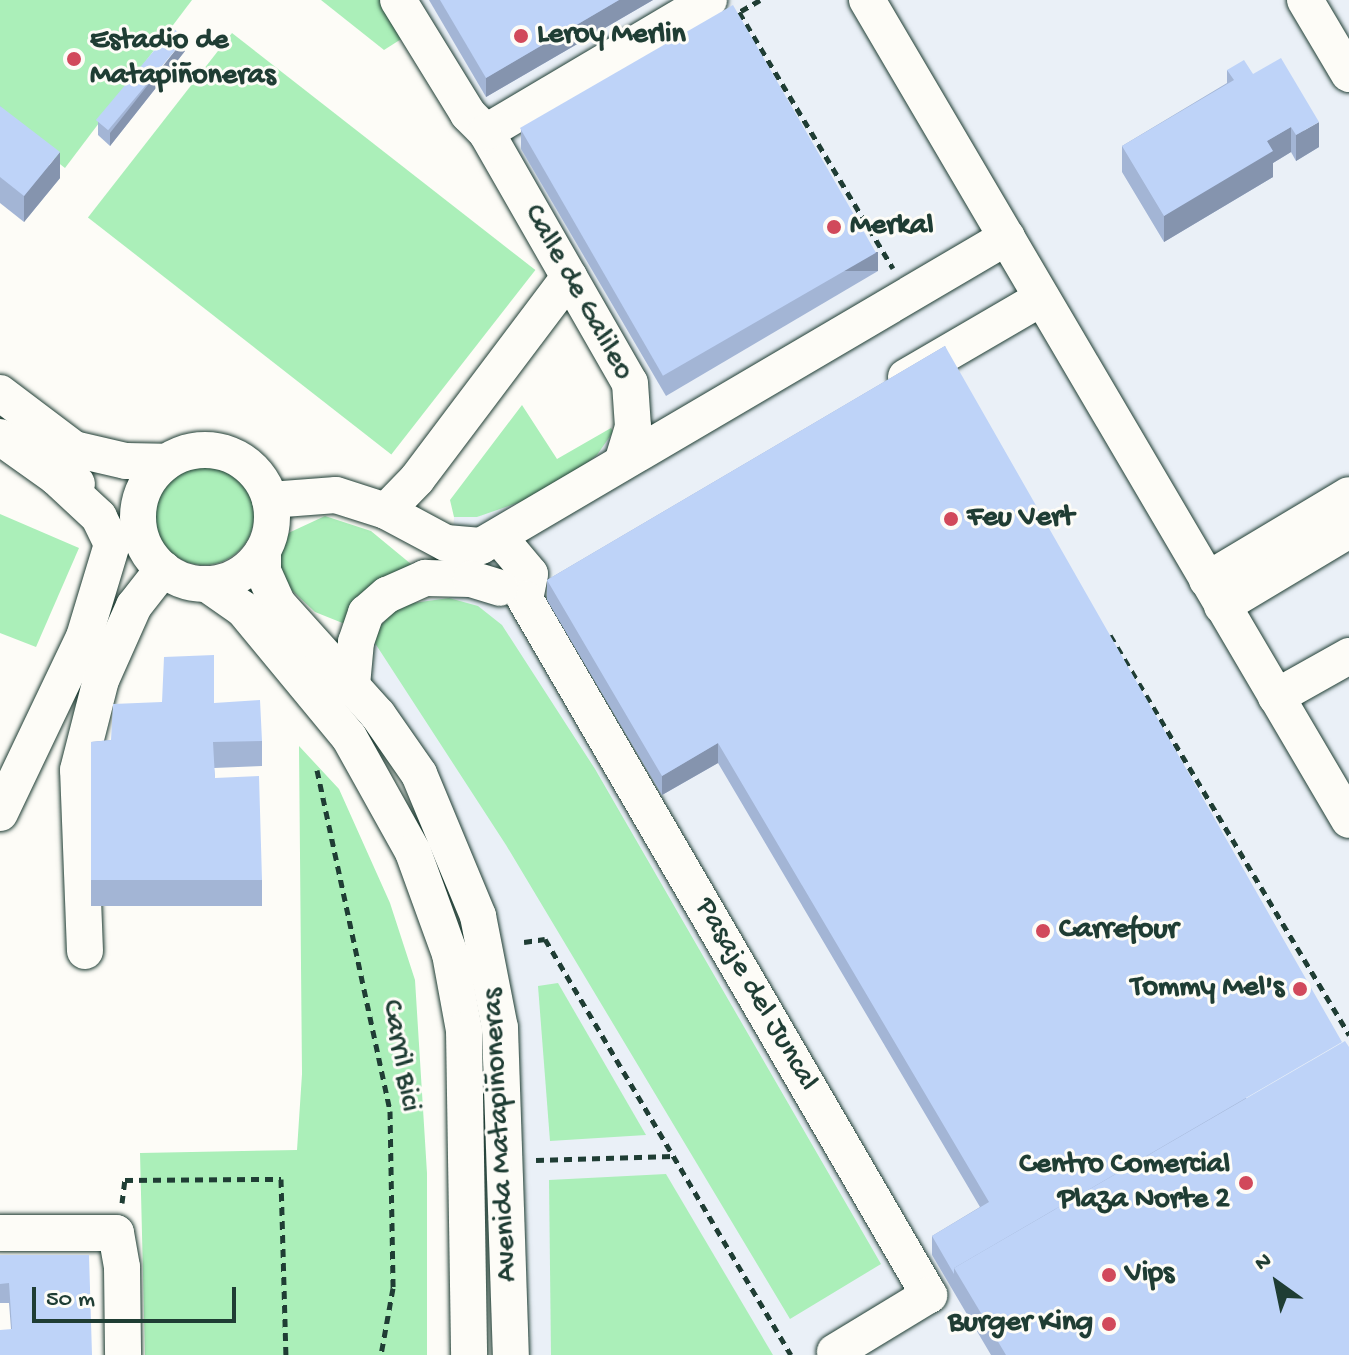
<!DOCTYPE html>
<meta charset="utf-8">
<style>
body{margin:0}
#map{position:relative;width:1349px;height:1355px;overflow:hidden;background:#fdfcf7;font-family:"Gochi Hand",sans-serif}
div>[style]{position:absolute}
[style*='--x']{left:calc(var(--x)*1px);top:calc(var(--y)*1px);width:calc(var(--w)*1px);rotate:calc(var(--a)*1deg)}
.built>*{inset:0;background:#eaf0f7}
.green>*{inset:0;background:#abefb9;transform-origin:0 0}
.round{border-radius:50%}
.path>*{height:5px;margin-top:-2.5px;transform-origin:0;background:repeating-linear-gradient(90deg,#1f3d34 0 8px,transparent 0 14px)}
.roads{filter:drop-shadow(0 0 2px #1f3d34) drop-shadow(0 0 2px #1f3d34)}
.minor>*{height:36px;margin:-18px;padding:0 18px;transform-origin:18px;border-radius:18px;background:#fdfcf7}
.minor>.ring{margin:-18px;padding:0;box-sizing:content-box;background:none;border:36px solid #fdfcf7;border-radius:50%}
.wall>*{inset:0;background:#a3b5d5}
.shaded-wall>*{inset:0;background:#8594ae;transform-origin:0 0}
.building>*{inset:0;background:#bed3f8;transform-origin:0 0}
.dots>*{width:22px;height:22px;translate:-50% -50%;box-sizing:border-box;border:4px solid #fdfcf7;border-radius:50%}
span{translate:-50% -50%;white-space:nowrap;text-align:center;line-height:1.15;-webkit-text-stroke:6px #fdfcf7;paint-order:stroke}
.poi-label{font-size:30px;color:#1f3d34;font-weight:700}
.left{translate:0 -50%;text-align:left}
.right{translate:-100% -50%;text-align:right}
.street-label{font-size:30px;color:#1f3d34}
.north{position:absolute;left:1237px;top:1243px;width:80px;height:80px;-webkit-text-stroke:6px #fdfcf7;paint-order:stroke;rotate:327deg;font-size:22px;font-weight:700;line-height:32px;text-align:center;color:#1f3d34}
.north::after{content:'';display:block;margin:auto;width:28px;height:36px;background:#1f3d34;clip-path:polygon(50% 0,100% 100%,50% 72%,0 100%)}
.scale{position:absolute;left:32px;top:1287px;width:204px;height:36px;box-sizing:border-box;border:4px solid #1f3d34;border-top:0;padding-left:10px;font-size:24px;line-height:28px;white-space:nowrap;color:#1f3d34;-webkit-text-stroke:6px #fdfcf7;paint-order:stroke}
</style>
<div id="map">
<div class="built">
<div style="clip-path:polygon(384px 0,1349px 0,1349px 1355px,511px 1355px,508px 1162px,447px 831px,352px 685px,371px 637px,426px 599px,449px 598px,454px 517px,477px 517px,597px 455px,618px 423px,617px 385px)"></div>
</div>
<div class="green">
<div style="clip-path:polygon(0 0,192px 0,65px 168px,0 118px)"></div>
<div style="clip-path:polygon(321px 0,384px 0,406px 36px,384px 50px)"></div>
<div style="left:232px;top:33px;width:385px;height:234px;rotate:38deg"></div>
<div style="clip-path:polygon(522px 405px,557px 459px,611px 428px,613px 432px,597px 455px,572px 475px,523px 501px,477px 517px,454px 517px,450px 500px)"></div>
<div class="round" style="left:154px;top:465px;width:100px;height:100px"></div>
<div style="clip-path:polygon(0 514px,79px 548px,36px 647px,0 633px)"></div>
<div style="clip-path:polygon(325px 516px,371px 531px,417px 569px,350px 626px,315px 612px,283px 582px,277px 568px,278px 544px,284px 535px)"></div>
<div style="clip-path:polygon(449px 598px,478px 606px,502px 625px,595px 769px,881px 1264px,790px 1319px,506px 845px,371px 637px,399px 605px)"></div>
<div style="clip-path:polygon(299px 746px,339px 789px,390px 903px,415px 980px,427px 1173px,427px 1355px,145px 1355px,140px 1153px,297px 1150px,302px 1074px)"></div>
<div style="clip-path:polygon(558px 983px,646px 1135px,550px 1141px,538px 986px)"></div>
<div style="clip-path:polygon(666px 1174px,773px 1355px,551px 1355px,549px 1180px)"></div>
</div>
<div class="path">
<div style="--x:760;--y:0;--w:24;--a:150"></div>
<div style="--x:739;--y:12;--w:299;--a:59"></div>
<div style="--x:1110;--y:635;--w:466;--a:59.1"></div>
<div style="--x:317;--y:770;--w:349;--a:77.9"></div>
<div style="--x:390;--y:1111;--w:177;--a:89"></div>
<div style="--x:393;--y:1288;--w:68;--a:100.2"></div>
<div style="--x:524;--y:942;--w:21;--a:-8"></div>
<div style="--x:545;--y:939;--w:483;--a:59.4"></div>
<div style="--x:536;--y:1160;--w:137;--a:-1.7"></div>
<div style="--x:122;--y:1203;--w:23;--a:-83"></div>
<div style="--x:125;--y:1180;--w:156;--a:-0.4"></div>
<div style="--x:281;--y:1179;--w:176;--a:88.4"></div>
</div>
<div class="roads">
<div class="minor">
<div style="--x:398;--y:0;--w:134;--a:58.4"></div>
<div style="--x:468;--y:114;--w:25;--a:45"></div>
<div style="--x:486;--y:132;--w:289;--a:60.2"></div>
<div style="--x:630;--y:383;--w:44;--a:86.1"></div>
<div style="--x:633;--y:427;--w:37;--a:107"></div>
<div style="--x:867;--y:0;--w:951;--a:59.55"></div>
<div style="--x:1305;--y:0;--w:86;--a:59.3"></div>
<div style="--x:486;--y:132;--w:259;--a:-30.6"></div>
<div style="--x:906;--y:377;--w:157;--a:-30.2"></div>
<div style="--x:0;--y:393;--w:93;--a:37.1"></div>
<div style="--x:74;--y:449;--w:53;--a:13"></div>
<div style="--x:126;--y:461;--w:39;--a:1"></div>
<div style="--x:0;--y:437;--w:69;--a:35.5"></div>
<div style="--x:56;--y:477;--w:22;--a:18"></div>
<div class="ring" style="left:138px;top:450px;width:98px;height:98px"></div>
<div style="--x:270;--y:500;--w:66;--a:-4.3"></div>
<div style="--x:336;--y:495;--w:52;--a:17.7"></div>
<div style="--x:386;--y:511;--w:68;--a:28.1"></div>
<div style="--x:446;--y:543;--w:35;--a:5"></div>
<div style="--x:481;--y:546;--w:610;--a:-30.43"></div>
<div style="--x:386;--y:511;--w:45;--a:-45.9"></div>
<div style="--x:417;--y:479;--w:253;--a:-53"></div>
<div style="--x:499;--y:537;--w:48;--a:50"></div>
<div style="--x:530;--y:574;--w:25;--a:101"></div>
<div style="--x:263;--y:551;--w:20;--a:90"></div>
<div style="--x:263;--y:571;--w:36;--a:66"></div>
<div style="--x:278;--y:604;--w:149;--a:48"></div>
<div style="--x:378;--y:715;--w:72;--a:55.2"></div>
<div style="--x:419;--y:774;--w:154;--a:67.4"></div>
<div style="--x:478;--y:916;--w:114;--a:78.9"></div>
<div style="--x:500;--y:1028;--w:327;--a:88.1"></div>
<div style="--x:1207;--y:580;--w:165;--a:-30.9"></div>
<div style="--x:207;--y:584;--w:44;--a:34.8"></div>
<div style="--x:243;--y:609;--w:166;--a:50.4"></div>
<div style="--x:349;--y:737;--w:132;--a:60.9"></div>
<div style="--x:413;--y:852;--w:109;--a:70.1"></div>
<div style="--x:450;--y:954;--w:77;--a:79.6"></div>
<div style="--x:464;--y:1030;--w:325;--a:89.1"></div>
<div style="--x:525;--y:599;--w:805;--a:59.87"></div>
<div style="--x:929;--y:1295;--w:110;--a:148.8"></div>
<div style="--x:1222;--y:606;--w:148;--a:-30.9"></div>
<div style="--x:352;--y:685;--w:43;--a:-84.7"></div>
<div style="--x:356;--y:642;--w:31;--a:-71"></div>
<div style="--x:366;--y:613;--w:28;--a:-41"></div>
<div style="--x:387;--y:595;--w:42;--a:-24.1"></div>
<div style="--x:425;--y:578;--w:46;--a:1.2"></div>
<div style="--x:471;--y:579;--w:30;--a:17"></div>
<div style="--x:1276;--y:697;--w:84;--a:-29.3"></div>
<div style="--x:0;--y:813;--w:195;--a:-64.5"></div>
<div style="--x:84;--y:637;--w:97;--a:-73.2"></div>
<div style="--x:112;--y:544;--w:30;--a:-116"></div>
<div style="--x:99;--y:517;--w:59;--a:-137.1"></div>
<div style="--x:85;--y:951;--w:181;--a:-92.2"></div>
<div style="--x:78;--y:770;--w:93;--a:-75.7"></div>
<div style="--x:101;--y:680;--w:81;--a:-66"></div>
<div style="--x:134;--y:606;--w:47;--a:-51.9"></div>
<div style="--x:0;--y:1233;--w:116;--a:0"></div>
<div style="--x:116;--y:1233;--w:35;--a:80"></div>
<div style="--x:122;--y:1267;--w:88;--a:89.3"></div>
</div>
</div>
<div class="wall">
<div style="clip-path:polygon(429px 0,653px 0,486px 97px)"></div>
<div style="clip-path:polygon(185px 51px,110px 146px,98px 135px,98px 122px)"></div>
<div style="clip-path:polygon(1227px 70px,1253px 74px,1319px 147px,1296px 161px,1291px 152px,1273px 163px,1273px 177px,1164px 242px,1122px 172px,1122px 146px,1227px 83px)"></div>
<div style="clip-path:polygon(0 106px,60px 178px,24px 222px,0 203px)"></div>
<div style="clip-path:polygon(521px 129px,878px 271px,666px 396px,521px 149px)"></div>
<div style="clip-path:polygon(945px 346px,1349px 1355px,991px 1355px,932px 1255px,932px 1236px,980px 1207px,718px 763px,662px 795px,547px 600px,547px 580px)"></div>
<div style="clip-path:polygon(214px 703px,262px 741px,262px 766px,214px 768px,215px 778px,262px 880px,262px 906px,91px 906px,91px 742px,111px 740px)"></div>
<div style="clip-path:polygon(0 1255px,92px 1355px,11px 1329px,9px 1303px,0 1303px)"></div>
</div>
<div class="shaded-wall">
<div style="clip-path:polygon(619px 0,653px 0,486px 97px,486px 78px)"></div>
<div style="clip-path:polygon(185px 38px,185px 51px,110px 146px,110px 133px)"></div>
<div style="clip-path:polygon(1319px 122px,1319px 147px,1296px 161px,1296px 135px)"></div>
<div style="clip-path:polygon(1291px 127px,1291px 152px,1273px 163px,1273px 177px,1164px 242px,1164px 216px,1267px 141px)"></div>
<div style="clip-path:polygon(60px 152px,60px 178px,24px 222px,24px 196px)"></div>
<div style="left:878px;top:252px;width:19px;height:246px;rotate:90deg"></div>
<div style="clip-path:polygon(718px 743px,718px 763px,662px 795px,662px 776px)"></div>
</div>
<div class="building">
<div style="clip-path:polygon(440px 0,619px 0,486px 78px)"></div>
<div style="left:733px;top:5px;width:286px;height:246px;rotate:60deg"></div>
<div style="left:173px;top:28px;width:16px;height:120px;rotate:40deg"></div>
<div style="clip-path:polygon(1281px 58px,1319px 122px,1296px 135px,1291px 127px,1267px 141px,1273px 151px,1164px 216px,1122px 146px,1234px 80px,1227px 70px,1244px 60px,1253px 74px)"></div>
<div style="clip-path:polygon(0 106px,60px 152px,24px 196px,0 177px)"></div>
<div style="clip-path:polygon(945px 346px,1342px 1042px,954px 1268px,954px 1274px,932px 1236px,989px 1202px,718px 743px,662px 776px,547px 580px)"></div>
<div style="clip-path:polygon(214px 655px,214px 703px,260px 700px,262px 741px,213px 742px,215px 778px,259px 776px,262px 880px,91px 880px,91px 742px,111px 740px,113px 704px,162px 702px,164px 657px)"></div>
<div style="clip-path:polygon(1345px 1041px,1349px 1047px,1349px 1355px,1006px 1355px,954px 1268px)"></div>
<div style="clip-path:polygon(0 1255px,89px 1255px,92px 1355px,0 1355px,0 1330px,12px 1329px,9px 1283px,0 1284px)"></div>
</div>
<div class="dots">
<div style="left:521px;top:36px;background:#d1495b"></div>
<div style="left:74px;top:59px;background:#d1495b"></div>
<div style="left:834px;top:227px;background:#d1495b"></div>
<div style="left:951px;top:519px;background:#d1495b"></div>
<div style="left:1043px;top:931px;background:#d1495b"></div>
<div style="left:1300px;top:989px;background:#d1495b"></div>
<div style="left:1246px;top:1183px;background:#d1495b"></div>
<div style="left:1109px;top:1275px;background:#d1495b"></div>
<div style="left:1109px;top:1324px;background:#d1495b"></div>
</div>
<div class="poi-label">
<span class="left" style="left:537px;top:36px">Leroy Merlin</span>
<span class="left" style="left:90px;top:59px">Estadio de<br>Matapiñoneras</span>
<span class="left" style="left:850px;top:227px">Merkal</span>
<span class="left" style="left:967px;top:519px">Feu Vert</span>
<span class="left" style="left:1059px;top:931px">Carrefour</span>
<span class="right" style="left:1284px;top:989px">Tommy Mel's</span>
<span class="right" style="left:1230px;top:1183px">Centro Comercial<br>Plaza Norte 2</span>
<span class="left" style="left:1125px;top:1275px">Vips</span>
<span class="right" style="left:1093px;top:1324px">Burger King</span>
</div>
<div class="street-label">
<span style="left:577px;top:293px;rotate:61deg">Calle de Galileo</span>
<span style="left:755px;top:995px;rotate:60deg">Pasaje del Juncal</span>
<span style="left:399px;top:1056px;rotate:80deg">Carril Bici</span>
<span style="left:502px;top:1135px;rotate:-93deg">Avenida Matapiñoneras</span>
</div>
<div class="north">N</div>
<div class="scale">50 m</div>
</div>
